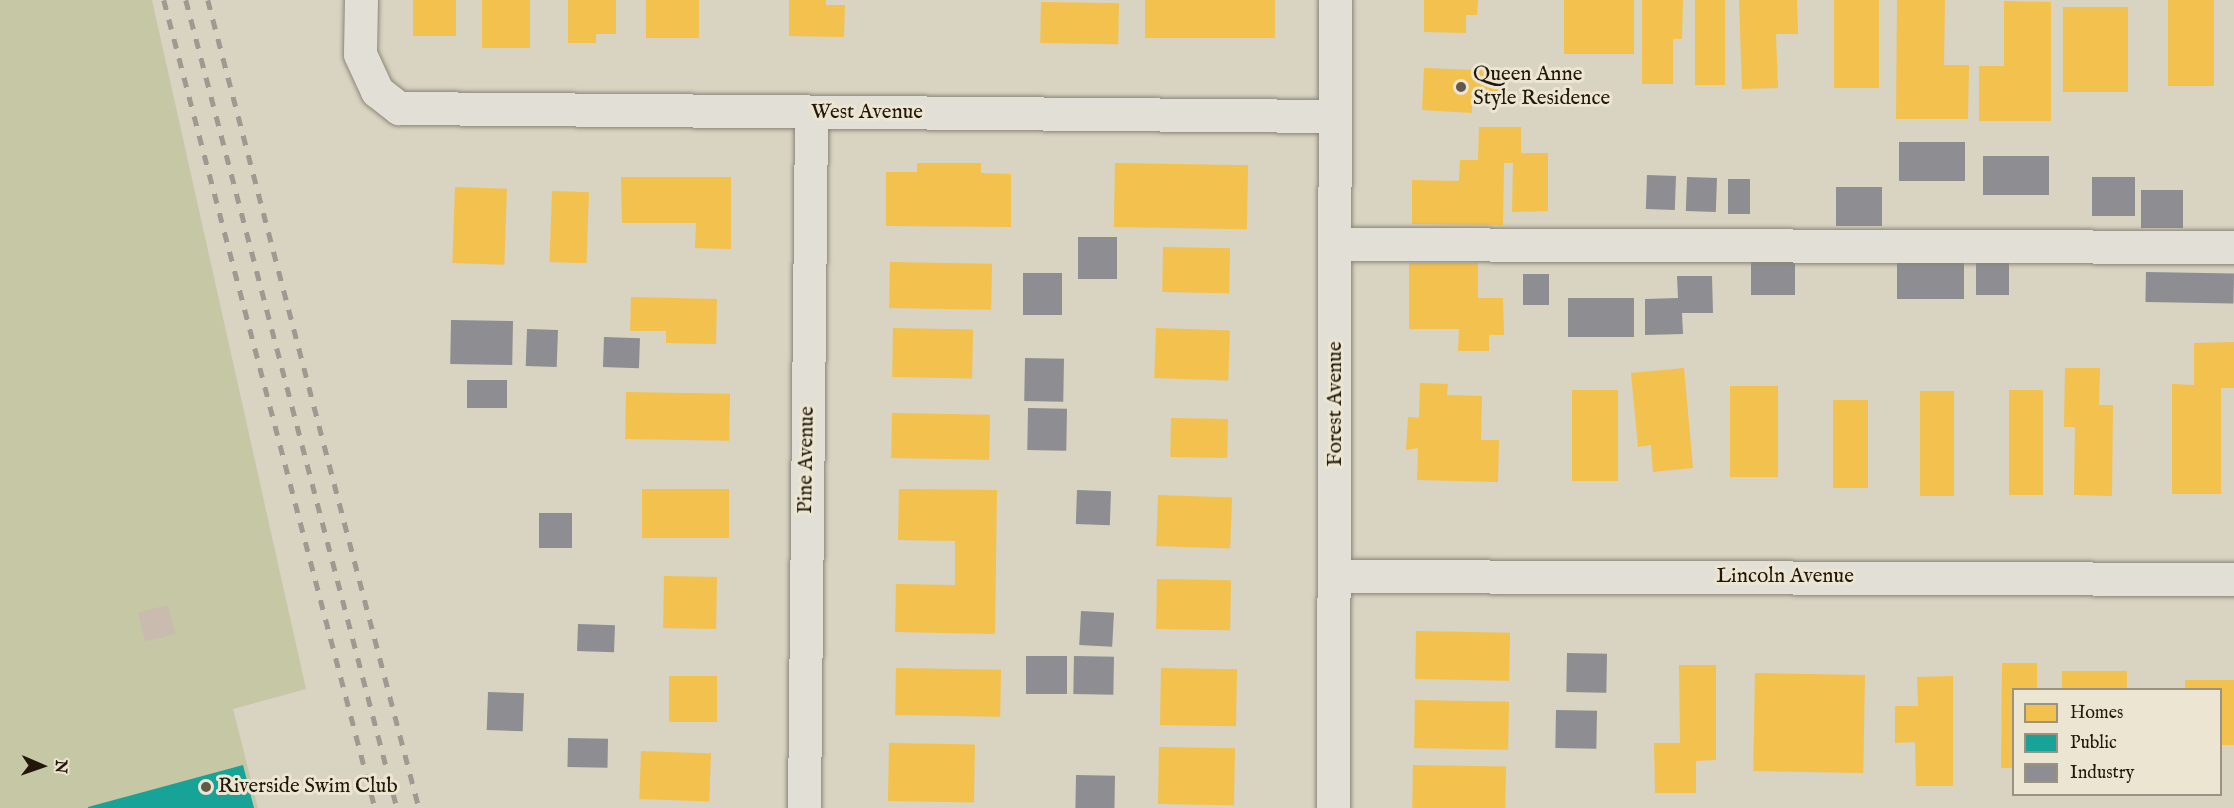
<!DOCTYPE html>
<style>
body{margin:0}
#map{position:relative;width:2234px;height:808px;overflow:hidden;background:#d9d3c2;font-family:"IM FELL English",serif}
div>[style]{position:absolute}
[style*='--x']{left:calc(var(--x)*1px);top:calc(var(--y)*1px);width:calc(var(--w)*1px);rotate:calc(var(--a)*1deg)}
.green>*{inset:0;background:#c6c7a4}
.homes>*{inset:0;background:#f2c14e;transform-origin:0 0}
.public>*{inset:0;background:#17a398}
.industry>*{inset:0;background:#8d8d92;transform-origin:0 0}
.building>*{inset:0;background:#c9bbae;transform-origin:0 0}
.roads{filter:drop-shadow(0 0 2px #8a8579) drop-shadow(0 0 2px #8a8579)}
.minor>*{height:33px;margin:-16.5px;padding:0 16.5px;transform-origin:16.5px;border-radius:16.5px;background:#e2dfd6}
.rail>*{height:4.5px;margin-top:-2.25px;transform-origin:0;background:repeating-linear-gradient(90deg,#9e9a92 0 10px,transparent 0 20px)}
.dots>*{width:16px;height:16px;translate:-50% -50%;box-sizing:border-box;border:3px solid #ece5d2;border-radius:50%}
span{translate:-50% -50%;white-space:nowrap;text-align:center;line-height:1.15;-webkit-text-stroke:6px #ece5d2;paint-order:stroke}
.poi-label{font-size:21px;color:#221709}
.left{translate:0 -50%;text-align:left}
.street-label{font-size:21px;color:#221709}
.legend{position:absolute;left:2012px;top:688px;width:210px;height:108px;box-sizing:border-box;background:#ece5d2;border:2px solid #9b9382;margin:0;padding:8px 10px;list-style:none;font-size:18px;color:#221709}
.legend li{display:flex;align-items:center;gap:12px;height:30px}
.legend b{width:30px;border:2px solid #9b9382}
.north{position:absolute;left:12px;top:736px;width:60px;height:60px;-webkit-text-stroke:4px #ece5d2;paint-order:stroke;rotate:92deg;font-size:16px;font-weight:700;line-height:24px;text-align:center;color:#221709}
.north::after{content:'';display:block;margin:auto;width:21px;height:27px;background:#221709;clip-path:polygon(50% 0,100% 100%,50% 72%,0 100%)}
</style>
<div id="map">
<div class="green">
<div style="clip-path:polygon(0 0,152px 0,306px 689px,233px 709px,258px 808px,0 808px)"></div>
</div>
<div class="homes">
<div style="left:413px;top:0;width:43px;height:36px"></div>
<div style="left:482px;top:0;width:48px;height:48px"></div>
<div style="clip-path:polygon(568px 0,616px 0,616px 34px,596px 34px,596px 43px,568px 43px)"></div>
<div style="left:646px;top:0;width:53px;height:38px"></div>
<div style="clip-path:polygon(789px 0,826px 0,826px 5px,845px 5px,844px 37px,789px 36px)"></div>
<div style="left:1145px;top:0;width:130px;height:38px"></div>
<div style="clip-path:polygon(1424px 0,1478px 0,1477px 15px,1466px 15px,1466px 33px,1424px 32px)"></div>
<div style="left:1564px;top:0;width:70px;height:54px"></div>
<div style="clip-path:polygon(1642px 0,1683px 0,1682px 39px,1673px 39px,1673px 84px,1642px 84px)"></div>
<div style="left:1695px;top:0;width:30px;height:85px"></div>
<div style="clip-path:polygon(1739px 0,1797px 0,1798px 34px,1776px 34px,1778px 88px,1742px 89px)"></div>
<div style="left:1834px;top:0;width:45px;height:88px"></div>
<div style="clip-path:polygon(1897px 0,1945px 0,1944px 65px,1969px 65px,1968px 119px,1896px 119px)"></div>
<div style="left:2168px;top:0;width:46px;height:86px"></div>
<div style="clip-path:polygon(2004px 1px,2051px 2px,2051px 121px,1979px 121px,1979px 66px,2004px 66px)"></div>
<div style="left:1041px;top:2px;width:78px;height:41px;rotate:1deg"></div>
<div style="left:2063px;top:7px;width:65px;height:85px"></div>
<div style="clip-path:polygon(1424px 68px,1500px 71px,1498px 104px,1472px 103px,1472px 113px,1422px 110px)"></div>
<div style="clip-path:polygon(1479px 127px,1521px 127px,1521px 153px,1548px 153px,1548px 211px,1512px 212px,1513px 163px,1504px 163px,1503px 225px,1412px 224px,1412px 180px,1459px 181px,1460px 160px,1478px 160px)"></div>
<div style="clip-path:polygon(917px 163px,981px 163px,981px 173px,1011px 174px,1011px 227px,886px 226px,886px 172px,917px 172px)"></div>
<div style="left:1115px;top:163px;width:133px;height:64px;rotate:1deg"></div>
<div style="clip-path:polygon(621px 177px,731px 177px,731px 249px,695px 248px,696px 223px,622px 223px)"></div>
<div style="left:455px;top:187px;width:52px;height:76px;rotate:2deg"></div>
<div style="left:552px;top:191px;width:37px;height:71px;rotate:2deg"></div>
<div style="left:1163px;top:247px;width:67px;height:45px;rotate:1deg"></div>
<div style="left:890px;top:262px;width:102px;height:46px;rotate:1deg"></div>
<div style="clip-path:polygon(1409px 263px,1478px 263px,1478px 298px,1503px 298px,1504px 335px,1489px 335px,1489px 351px,1458px 351px,1459px 329px,1409px 329px)"></div>
<div style="clip-path:polygon(631px 297px,717px 299px,716px 344px,666px 343px,666px 331px,630px 331px)"></div>
<div style="left:893px;top:328px;width:80px;height:49px;rotate:1deg"></div>
<div style="left:1156px;top:328px;width:74px;height:50px;rotate:2deg"></div>
<div style="clip-path:polygon(2234px 342px,2234px 388px,2221px 388px,2221px 494px,2172px 494px,2172px 384px,2194px 385px,2194px 343px)"></div>
<div style="clip-path:polygon(1684px 368px,1693px 468px,1653px 472px,1651px 445px,1638px 447px,1631px 373px)"></div>
<div style="clip-path:polygon(2065px 368px,2100px 368px,2099px 405px,2113px 405px,2112px 496px,2074px 495px,2075px 427px,2064px 427px)"></div>
<div style="clip-path:polygon(1420px 383px,1448px 384px,1447px 395px,1482px 396px,1481px 440px,1499px 440px,1498px 482px,1417px 480px,1418px 448px,1406px 450px,1408px 417px,1419px 418px)"></div>
<div style="left:1730px;top:386px;width:48px;height:91px"></div>
<div style="left:1572px;top:390px;width:46px;height:91px"></div>
<div style="left:2009px;top:390px;width:34px;height:105px"></div>
<div style="left:1920px;top:391px;width:34px;height:105px"></div>
<div style="left:626px;top:392px;width:104px;height:47px;rotate:1deg"></div>
<div style="left:1833px;top:400px;width:35px;height:88px"></div>
<div style="left:892px;top:413px;width:98px;height:45px;rotate:1deg"></div>
<div style="left:1171px;top:418px;width:57px;height:39px;rotate:1deg"></div>
<div style="left:642px;top:489px;width:87px;height:49px"></div>
<div style="clip-path:polygon(899px 489px,997px 490px,995px 634px,895px 632px,896px 584px,955px 585px,955px 541px,898px 540px)"></div>
<div style="left:1158px;top:495px;width:74px;height:51px;rotate:2deg"></div>
<div style="left:664px;top:576px;width:53px;height:52px;rotate:1deg"></div>
<div style="left:1157px;top:579px;width:74px;height:50px;rotate:1deg"></div>
<div style="left:1416px;top:631px;width:94px;height:48px;rotate:1deg"></div>
<div style="clip-path:polygon(2002px 663px,2037px 663px,2037px 690px,2014px 690px,2014px 768px,2001px 768px)"></div>
<div style="clip-path:polygon(1679px 665px,1716px 665px,1716px 760px,1696px 761px,1696px 793px,1655px 793px,1654px 743px,1680px 743px)"></div>
<div style="left:896px;top:668px;width:105px;height:47px;rotate:1deg"></div>
<div style="left:1161px;top:668px;width:76px;height:57px;rotate:1deg"></div>
<div style="left:2062px;top:671px;width:65px;height:19px"></div>
<div style="left:1755px;top:673px;width:110px;height:98px;rotate:1deg"></div>
<div style="left:669px;top:676px;width:48px;height:46px"></div>
<div style="clip-path:polygon(1953px 676px,1953px 786px,1916px 786px,1915px 742px,1895px 743px,1895px 706px,1918px 706px,1917px 677px)"></div>
<div style="clip-path:polygon(2185px 680px,2234px 680px,2234px 745px,2220px 745px,2220px 690px,2185px 690px)"></div>
<div style="left:1415px;top:700px;width:94px;height:48px;rotate:1deg"></div>
<div style="left:889px;top:743px;width:86px;height:58px;rotate:1deg"></div>
<div style="left:1159px;top:747px;width:76px;height:57px;rotate:1deg"></div>
<div style="left:641px;top:751px;width:70px;height:48px;rotate:2deg"></div>
<div style="left:1413px;top:765px;width:93px;height:43px;rotate:1deg"></div>
</div>
<div class="public">
<div style="clip-path:polygon(243px 765px,254px 808px,88px 808px,88px 807px)"></div>
</div>
<div class="industry">
<div style="left:1899px;top:142px;width:66px;height:39px"></div>
<div style="left:1983px;top:156px;width:66px;height:39px"></div>
<div style="left:1647px;top:175px;width:29px;height:34px;rotate:2deg"></div>
<div style="left:1687px;top:177px;width:30px;height:34px;rotate:2deg"></div>
<div style="left:2135px;top:177px;width:39px;height:43px;rotate:90deg"></div>
<div style="left:1728px;top:179px;width:22px;height:35px"></div>
<div style="left:1836px;top:187px;width:46px;height:39px"></div>
<div style="left:2141px;top:190px;width:42px;height:38px"></div>
<div style="left:1078px;top:237px;width:39px;height:42px"></div>
<div style="left:1751px;top:258px;width:44px;height:37px"></div>
<div style="left:1976px;top:258px;width:33px;height:37px"></div>
<div style="left:1897px;top:260px;width:67px;height:39px"></div>
<div style="left:2146px;top:272px;width:88px;height:30px;rotate:1deg"></div>
<div style="left:1023px;top:273px;width:39px;height:42px"></div>
<div style="left:1523px;top:274px;width:26px;height:31px"></div>
<div style="clip-path:polygon(1677px 276px,1712px 276px,1713px 313px,1682px 313px,1683px 334px,1645px 335px,1645px 299px,1678px 298px)"></div>
<div style="left:1568px;top:298px;width:66px;height:39px"></div>
<div style="left:451px;top:320px;width:62px;height:44px;rotate:1deg"></div>
<div style="left:527px;top:329px;width:31px;height:37px;rotate:2deg"></div>
<div style="left:604px;top:337px;width:36px;height:30px;rotate:2deg"></div>
<div style="left:1025px;top:358px;width:39px;height:43px;rotate:1deg"></div>
<div style="left:467px;top:380px;width:40px;height:28px"></div>
<div style="left:1028px;top:408px;width:39px;height:42px;rotate:1deg"></div>
<div style="left:1077px;top:490px;width:34px;height:34px;rotate:2deg"></div>
<div style="left:539px;top:513px;width:33px;height:35px"></div>
<div style="left:1081px;top:611px;width:33px;height:34px;rotate:3deg"></div>
<div style="left:578px;top:624px;width:37px;height:27px;rotate:2deg"></div>
<div style="left:1567px;top:653px;width:40px;height:39px;rotate:1deg"></div>
<div style="left:1026px;top:656px;width:41px;height:38px"></div>
<div style="left:1074px;top:656px;width:40px;height:38px;rotate:1deg"></div>
<div style="left:488px;top:692px;width:36px;height:38px;rotate:2deg"></div>
<div style="left:1556px;top:710px;width:41px;height:38px;rotate:1deg"></div>
<div style="left:568px;top:738px;width:40px;height:29px;rotate:1deg"></div>
<div style="left:1076px;top:775px;width:39px;height:33px;rotate:1deg"></div>
</div>
<div class="building">
<div style="left:168px;top:605px;width:30px;height:31px;rotate:76deg"></div>
</div>
<div class="roads">
<div class="minor">
<div style="--x:361;--y:0;--w:54;--a:91.1"></div>
<div style="--x:360;--y:54;--w:41;--a:65.3"></div>
<div style="--x:377;--y:91;--w:28;--a:38"></div>
<div style="--x:399;--y:108;--w:936;--a:0.49"></div>
<div style="--x:1336;--y:244;--w:898;--a:0.19"></div>
<div style="--x:1336;--y:576;--w:898;--a:0.19"></div>
<div style="--x:804;--y:808;--w:696;--a:-89.42"></div>
<div style="--x:1333;--y:808;--w:808;--a:-89.86"></div>
</div>
</div>
<div class="rail">
<div style="--x:164;--y:0;--w:835;--a:75.36"></div>
<div style="--x:186;--y:0;--w:835;--a:75.36"></div>
<div style="--x:208;--y:0;--w:835;--a:75.36"></div>
</div>
<div class="dots">
<div style="left:1461px;top:87px;background:#62594a"></div>
<div style="left:206px;top:787px;background:#62594a"></div>
</div>
<div class="poi-label">
<span class="left" style="left:1473px;top:87px">Queen Anne<br>Style Residence</span>
<span class="left" style="left:218px;top:787px">Riverside Swim Club</span>
</div>
<div class="street-label">
<span style="left:867px;top:113px">West Avenue</span>
<span style="left:1336px;top:404px;rotate:-90deg">Forest Avenue</span>
<span style="left:807px;top:460px;rotate:-89deg">Pine Avenue</span>
<span style="left:1785px;top:577px">Lincoln Avenue</span>
</div>
<ul class="legend">
<li><b style="height:16px;background:#f2c14e"></b>Homes</li>
<li><b style="height:16px;background:#17a398"></b>Public</li>
<li><b style="height:16px;background:#8d8d92"></b>Industry</li>
</ul>
<div class="north">N</div>
</div>
